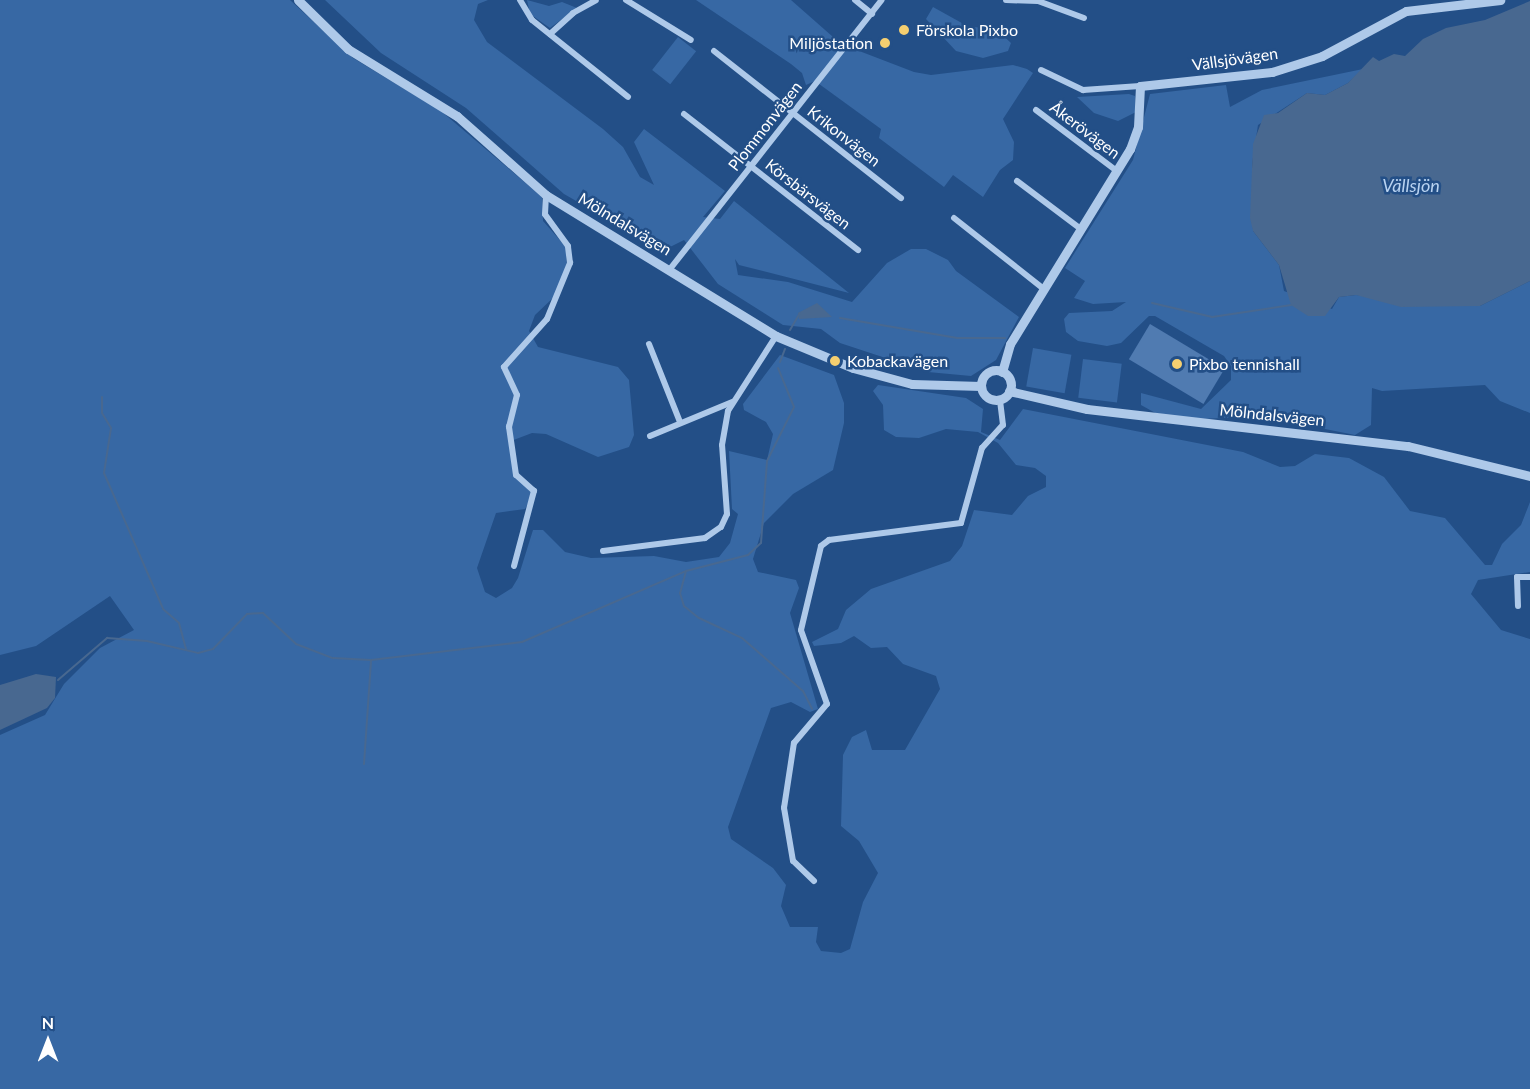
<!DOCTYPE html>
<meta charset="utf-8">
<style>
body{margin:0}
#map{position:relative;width:1530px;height:1089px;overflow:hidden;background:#234f87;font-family:Lato,sans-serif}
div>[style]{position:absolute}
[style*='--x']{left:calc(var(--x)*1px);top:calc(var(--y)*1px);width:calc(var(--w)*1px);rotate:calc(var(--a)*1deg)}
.green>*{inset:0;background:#3768a4;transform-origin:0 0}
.water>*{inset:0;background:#486890}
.stream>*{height:2px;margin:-1px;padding:0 1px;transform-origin:1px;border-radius:1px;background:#486890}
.building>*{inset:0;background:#507bb1;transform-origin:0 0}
.minor>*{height:6px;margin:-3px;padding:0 3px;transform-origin:3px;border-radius:3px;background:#aec9e9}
.tertiary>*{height:9px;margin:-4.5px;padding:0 4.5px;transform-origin:4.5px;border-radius:4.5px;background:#aec9e9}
.tertiary>.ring{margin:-4.5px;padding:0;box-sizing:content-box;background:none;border:9px solid #aec9e9;border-radius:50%}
.dots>*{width:16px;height:16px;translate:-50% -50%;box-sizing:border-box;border:3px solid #234f87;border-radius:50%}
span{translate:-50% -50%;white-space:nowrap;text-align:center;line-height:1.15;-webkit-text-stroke:5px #234f87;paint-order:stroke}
.poi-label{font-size:16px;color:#fff}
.left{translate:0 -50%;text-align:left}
.right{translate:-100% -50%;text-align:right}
.street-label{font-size:16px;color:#fff}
.water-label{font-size:18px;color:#b9d3f1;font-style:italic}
.north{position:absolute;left:18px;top:1011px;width:60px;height:60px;-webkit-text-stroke:4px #234f87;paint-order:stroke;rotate:0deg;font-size:16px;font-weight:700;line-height:24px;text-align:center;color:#fff}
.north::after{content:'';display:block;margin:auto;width:21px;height:27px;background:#fff;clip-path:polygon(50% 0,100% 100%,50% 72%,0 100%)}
</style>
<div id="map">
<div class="green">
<div style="clip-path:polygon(0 0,290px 0,353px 58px,441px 111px,542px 197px,543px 221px,566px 247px,567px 271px,555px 296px,535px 315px,529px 331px,538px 347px,618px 367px,629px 380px,634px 435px,629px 447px,598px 457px,546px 434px,532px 433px,511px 441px,518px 475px,533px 495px,525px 509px,496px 513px,477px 568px,485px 592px,496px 598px,512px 588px,518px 578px,533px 530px,543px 530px,565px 552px,591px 558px,654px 556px,686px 562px,719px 557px,730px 543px,738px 514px,732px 509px,729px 451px,767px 460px,773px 434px,766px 422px,744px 410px,743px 404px,780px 355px,834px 375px,844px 403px,844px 423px,833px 470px,793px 494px,764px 523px,753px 559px,758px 572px,796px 580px,799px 588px,790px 613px,818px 709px,810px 712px,791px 702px,771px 708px,728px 827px,731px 839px,773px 868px,786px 885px,781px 906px,790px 927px,818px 927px,816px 942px,821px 951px,841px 953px,850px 949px,863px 902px,878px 873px,859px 841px,841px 826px,843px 755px,852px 737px,866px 730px,872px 750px,905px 750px,940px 689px,936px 676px,903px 664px,887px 647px,871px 648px,854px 636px,841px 643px,814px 646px,812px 642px,838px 629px,846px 610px,871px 589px,950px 561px,962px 546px,974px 510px,1012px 515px,1028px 496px,1046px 487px,1046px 476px,1035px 468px,1016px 465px,998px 443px,978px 432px,946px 429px,919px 438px,896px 437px,884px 430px,883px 405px,873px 391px,878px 385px,966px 398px,983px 409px,981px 432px,1000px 440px,1023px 409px,1243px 452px,1280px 467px,1295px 466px,1315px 454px,1349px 458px,1384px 477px,1410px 511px,1445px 518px,1485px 565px,1492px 565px,1502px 544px,1521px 525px,1530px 502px,1530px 572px,1478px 580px,1471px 594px,1501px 630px,1530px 639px,1530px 1089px,0 1089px,0 735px,45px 715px,64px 684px,100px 648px,134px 630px,110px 596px,36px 646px,0 655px)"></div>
<div style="clip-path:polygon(325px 0,488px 0,478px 4px,474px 20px,487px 42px,603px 129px,623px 147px,640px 177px,654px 185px,634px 142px,644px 129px,725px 191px,703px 217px,720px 219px,734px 201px,849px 293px,739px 265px,735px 259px,738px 275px,788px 282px,852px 302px,887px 263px,911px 249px,926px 249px,948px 260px,956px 271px,1019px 317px,996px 360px,971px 376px,928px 372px,840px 343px,821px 329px,783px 325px,718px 284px,684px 240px,668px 248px,655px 246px,564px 194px,466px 108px,381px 53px)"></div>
<div style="clip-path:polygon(527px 0,549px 6px,562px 2px,577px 8px,550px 28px,530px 14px)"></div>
<div style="clip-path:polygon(696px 0,791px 0,841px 44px,914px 72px,931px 75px,1013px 65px,1027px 69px,1033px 73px,1003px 119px,1014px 142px,1013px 160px,1000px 170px,983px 197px,953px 175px,944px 187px,879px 138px,881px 129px,815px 81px,806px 85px,802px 73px,791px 64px)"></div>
<div style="clip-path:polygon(933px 7px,969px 27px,995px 28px,1011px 43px,1008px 51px,983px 58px,956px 51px,926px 19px)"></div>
<div style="left:678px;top:37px;width:23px;height:42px;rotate:38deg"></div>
<div style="clip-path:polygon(1363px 69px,1348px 83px,1325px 95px,1307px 93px,1258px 125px,1252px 164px,1253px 231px,1279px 265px,1284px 291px,1332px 309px,1339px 297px,1356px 295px,1480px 306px,1530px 281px,1530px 413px,1500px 401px,1485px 385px,1382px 391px,1372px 388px,1371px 425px,1355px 435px,1325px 429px,1295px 415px,1200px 419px,1159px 415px,1141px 405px,1141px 393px,1201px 409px,1231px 380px,1231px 366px,1224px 356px,1155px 316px,1149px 316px,1121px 343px,1107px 346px,1078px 341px,1066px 332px,1064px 319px,1069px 313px,1112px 311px,1126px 302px,1093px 304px,1074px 298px,1085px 281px,1065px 268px,1133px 160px,1150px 94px,1226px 85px,1230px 107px,1262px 90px)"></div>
<div style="clip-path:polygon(1129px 94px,1135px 96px,1136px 112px,1118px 121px,1094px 113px,1077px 97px)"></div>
<div style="left:1033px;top:348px;width:39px;height:39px;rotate:10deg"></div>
<div style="left:1083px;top:359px;width:39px;height:39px;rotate:7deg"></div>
</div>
<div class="water">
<div style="clip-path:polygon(1530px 1px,1530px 281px,1480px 306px,1401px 307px,1356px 295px,1339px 297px,1325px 316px,1308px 316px,1291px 305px,1279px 265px,1253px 231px,1250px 218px,1253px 144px,1264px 115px,1278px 113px,1307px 93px,1325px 95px,1348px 83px,1373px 57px,1379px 61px,1394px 54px,1405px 56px,1423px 39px,1446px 28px,1485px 20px)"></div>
<div style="clip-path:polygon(817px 303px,832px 317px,799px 319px,798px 313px)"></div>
<div style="clip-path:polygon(36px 674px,56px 677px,55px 698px,47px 708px,0 730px,0 685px)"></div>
</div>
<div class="stream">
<div style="--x:1152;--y:303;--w:62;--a:13.1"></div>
<div style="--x:1212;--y:317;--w:80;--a:-8.6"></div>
<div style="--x:840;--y:318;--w:119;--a:9.7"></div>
<div style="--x:957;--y:338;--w:48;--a:0"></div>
<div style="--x:790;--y:330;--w:20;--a:-60"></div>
<div style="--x:780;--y:362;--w:14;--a:-69"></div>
<div style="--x:102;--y:397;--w:16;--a:90"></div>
<div style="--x:102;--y:413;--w:17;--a:59"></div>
<div style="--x:111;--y:428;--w:46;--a:98.8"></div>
<div style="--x:104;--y:473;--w:148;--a:66.5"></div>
<div style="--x:163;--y:609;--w:21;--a:41"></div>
<div style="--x:179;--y:623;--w:28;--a:75"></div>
<div style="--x:686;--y:571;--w:23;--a:105"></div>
<div style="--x:680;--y:593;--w:14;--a:73"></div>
<div style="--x:684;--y:606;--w:19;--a:39"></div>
<div style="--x:699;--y:618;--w:47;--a:24.9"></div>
<div style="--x:742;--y:638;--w:81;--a:41"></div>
<div style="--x:803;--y:691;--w:20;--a:63"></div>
<div style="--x:58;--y:680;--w:65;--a:-40.6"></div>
<div style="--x:107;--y:638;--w:40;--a:4.3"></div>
<div style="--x:147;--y:641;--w:52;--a:13.2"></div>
<div style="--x:198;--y:653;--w:16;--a:-15"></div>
<div style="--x:213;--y:649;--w:49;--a:-45.8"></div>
<div style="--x:247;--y:614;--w:16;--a:-4"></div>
<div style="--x:263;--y:613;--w:45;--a:43.2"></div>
<div style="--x:296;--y:644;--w:40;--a:21"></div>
<div style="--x:333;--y:658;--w:38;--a:3"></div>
<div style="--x:371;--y:660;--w:152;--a:-6.8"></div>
<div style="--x:522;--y:642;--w:179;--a:-23.4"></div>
<div style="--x:686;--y:571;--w:64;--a:-14.5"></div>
<div style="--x:748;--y:555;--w:18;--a:-43"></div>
<div style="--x:761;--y:543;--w:82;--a:-85.8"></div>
<div style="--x:767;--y:461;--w:60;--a:-63.4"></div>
<div style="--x:794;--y:407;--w:42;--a:-112.3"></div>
<div style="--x:364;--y:764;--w:104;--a:-86.1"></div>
</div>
<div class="building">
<div style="left:1150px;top:324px;width:87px;height:41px;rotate:31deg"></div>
</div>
<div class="minor">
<div style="--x:520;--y:0;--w:23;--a:59"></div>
<div style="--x:532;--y:20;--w:123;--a:38.7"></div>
<div style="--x:626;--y:0;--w:76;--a:31.6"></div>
<div style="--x:855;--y:0;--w:22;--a:39"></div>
<div style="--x:1006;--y:0;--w:32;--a:2"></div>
<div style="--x:1038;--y:1;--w:49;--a:20.3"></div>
<div style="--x:550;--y:34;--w:31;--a:-42"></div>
<div style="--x:573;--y:13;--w:26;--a:-29"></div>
<div style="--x:714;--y:51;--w:238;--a:38.2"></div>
<div style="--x:1041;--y:70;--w:47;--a:25.5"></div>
<div style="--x:1083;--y:90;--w:57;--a:-4"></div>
<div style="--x:1036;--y:110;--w:101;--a:37"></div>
<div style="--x:684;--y:114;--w:221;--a:38"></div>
<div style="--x:1017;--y:181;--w:80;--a:36.9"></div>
<div style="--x:954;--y:218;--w:115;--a:38.3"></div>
<div style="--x:670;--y:269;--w:342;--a:-51.8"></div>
<div style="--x:649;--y:344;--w:84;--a:68.3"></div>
<div style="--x:650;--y:436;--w:89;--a:-22.5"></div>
<div style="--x:603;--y:551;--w:103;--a:-7.3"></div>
<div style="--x:705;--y:538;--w:19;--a:-35"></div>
<div style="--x:721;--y:527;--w:14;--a:-65"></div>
<div style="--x:727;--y:514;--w:69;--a:-94.1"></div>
<div style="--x:722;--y:445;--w:35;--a:-80"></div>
<div style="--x:728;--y:411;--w:89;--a:-57.4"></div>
<div style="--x:514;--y:566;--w:78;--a:-75.1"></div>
<div style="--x:534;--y:491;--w:24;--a:-138"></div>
<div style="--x:516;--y:475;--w:49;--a:-98.3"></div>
<div style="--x:509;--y:427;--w:33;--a:-76"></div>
<div style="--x:517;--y:395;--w:31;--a:-115"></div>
<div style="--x:504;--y:367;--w:64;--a:-48.1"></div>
<div style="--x:547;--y:319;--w:61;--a:-67.7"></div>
<div style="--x:570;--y:263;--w:17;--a:-97"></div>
<div style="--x:568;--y:246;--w:39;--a:-126"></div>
<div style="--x:545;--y:214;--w:19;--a:-87"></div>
<div style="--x:1518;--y:606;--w:29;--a:-92"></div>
<div style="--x:1517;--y:577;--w:13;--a:0"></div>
<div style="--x:814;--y:881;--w:29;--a:-136"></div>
<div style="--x:793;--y:861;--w:54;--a:-99.6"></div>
<div style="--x:784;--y:808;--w:66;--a:-81.3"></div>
<div style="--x:794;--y:743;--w:51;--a:-49.8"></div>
<div style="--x:827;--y:704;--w:78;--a:-109.4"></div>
<div style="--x:801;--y:630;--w:86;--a:-76.6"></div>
<div style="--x:821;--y:546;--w:10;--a:-37"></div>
<div style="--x:829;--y:540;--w:133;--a:-7.3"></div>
<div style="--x:961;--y:523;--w:78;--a:-74.4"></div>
<div style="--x:982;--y:448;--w:31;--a:-48"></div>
<div style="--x:1003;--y:425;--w:25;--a:-97"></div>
</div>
<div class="tertiary">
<div style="--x:298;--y:0;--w:70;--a:44.4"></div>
<div style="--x:348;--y:49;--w:128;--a:31.6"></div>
<div style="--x:457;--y:116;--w:119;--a:41.6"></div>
<div style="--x:546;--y:195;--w:270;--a:31.5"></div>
<div style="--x:776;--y:336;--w:83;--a:22.6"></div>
<div style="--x:853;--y:368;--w:61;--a:15.2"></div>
<div style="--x:912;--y:384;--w:69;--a:1.7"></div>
<div class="ring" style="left:981px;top:370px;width:21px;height:21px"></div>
<div style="--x:1002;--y:372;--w:29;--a:-74"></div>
<div style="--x:1010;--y:344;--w:229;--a:-58.4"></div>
<div style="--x:1130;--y:149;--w:23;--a:-70"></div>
<div style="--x:1138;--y:127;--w:41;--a:-87.2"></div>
<div style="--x:1140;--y:86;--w:133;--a:-6.1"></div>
<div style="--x:1272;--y:72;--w:52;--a:-17.7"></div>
<div style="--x:1322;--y:56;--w:95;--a:-28.2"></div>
<div style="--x:1406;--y:11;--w:95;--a:-6.7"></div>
<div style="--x:1009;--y:391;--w:80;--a:13"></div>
<div style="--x:1087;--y:409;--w:323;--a:6.6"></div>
<div style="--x:1408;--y:446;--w:126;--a:13.8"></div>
</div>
<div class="dots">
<div style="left:904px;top:30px;background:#f5cf70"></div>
<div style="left:885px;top:43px;background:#f5cf70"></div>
<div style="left:835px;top:361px;background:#f5cf70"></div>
<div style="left:1177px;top:364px;background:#f5cf70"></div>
</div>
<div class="poi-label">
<span class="left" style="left:916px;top:30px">Förskola Pixbo</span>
<span class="right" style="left:873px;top:43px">Miljöstation</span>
<span class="left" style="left:847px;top:361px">Kobackavägen</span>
<span class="left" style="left:1189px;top:364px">Pixbo tennishall</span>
</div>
<div class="street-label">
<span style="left:1235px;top:59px;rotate:-8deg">Vällsjövägen</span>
<span style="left:765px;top:126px;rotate:-52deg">Plommonvägen</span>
<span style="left:1085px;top:130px;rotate:37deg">Åkerövägen</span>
<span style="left:844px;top:136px;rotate:38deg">Krikonvägen</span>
<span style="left:808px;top:194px;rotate:38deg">Körsbärsvägen</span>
<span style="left:625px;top:224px;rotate:31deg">Mölndalsvägen</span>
<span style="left:1272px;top:415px;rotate:6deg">Mölndalsvägen</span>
</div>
<div class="water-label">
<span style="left:1411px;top:185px">Vällsjön</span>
</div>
<div class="north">N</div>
</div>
